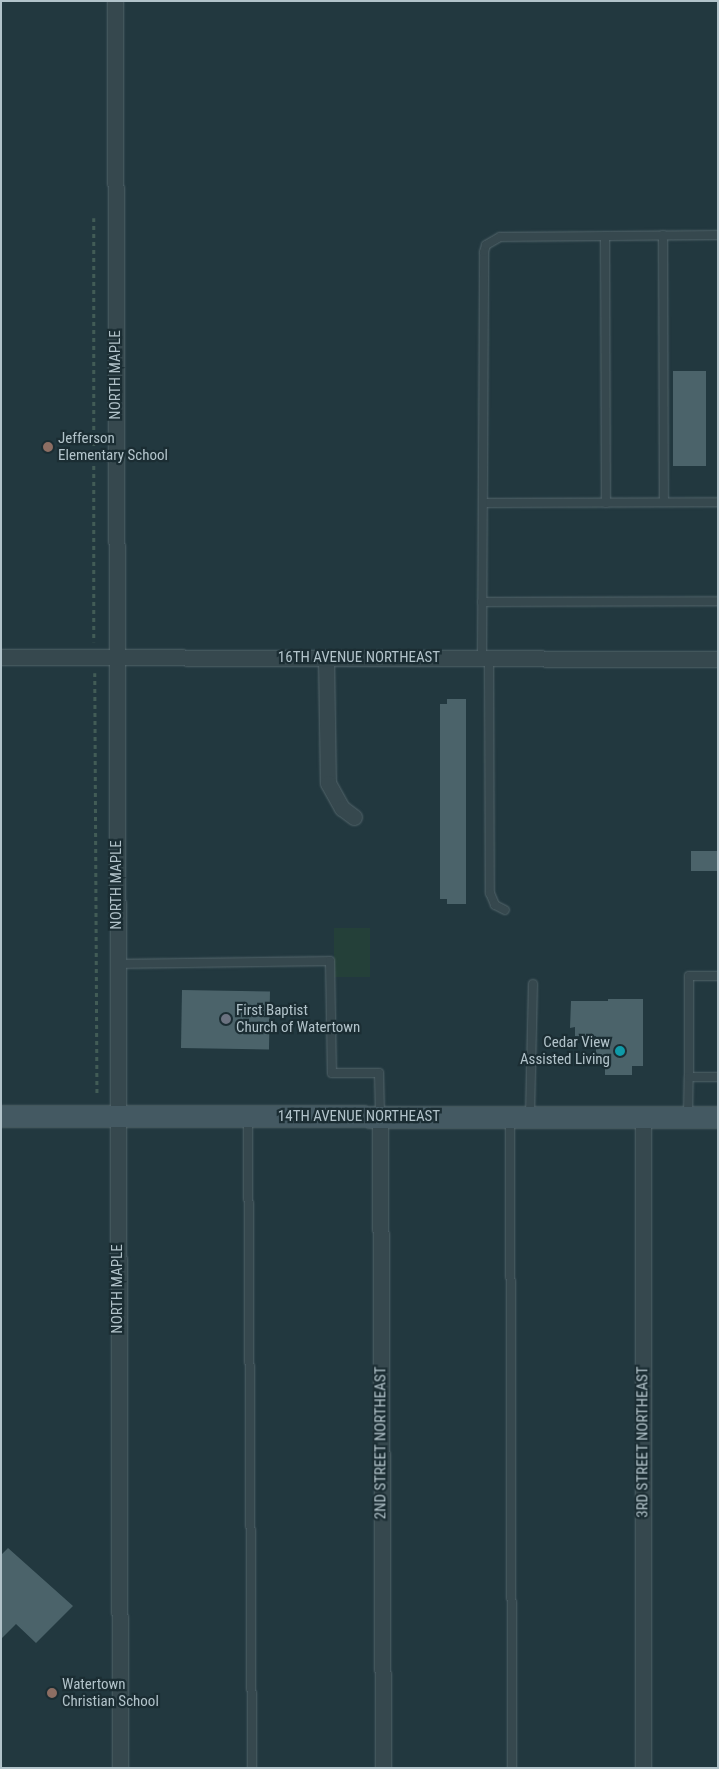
<!DOCTYPE html>
<style>
body{margin:0}
#map{position:relative;width:719px;height:1769px;overflow:hidden;background:#22383f;font-family:"Roboto Condensed",sans-serif}
div>[style]{position:absolute}
[style*='--x']{left:calc(var(--x)*1px);top:calc(var(--y)*1px);width:calc(var(--w)*1px);rotate:calc(var(--a)*1deg)}
.green>*{inset:0;background:#244039;transform-origin:0 0}
.building>*{inset:0;background:#4b636a;transform-origin:0 0}
.path>*{height:2.5px;margin-top:-1.25px;transform-origin:0;background:repeating-linear-gradient(90deg,#425c56 0 4px,transparent 0 8px)}
.roads{filter:drop-shadow(0 0 1px #54666c) drop-shadow(0 0 1px #54666c)}
.lane>*{height:8px;margin:-4px;padding:0 4px;transform-origin:4px;border-radius:4px;background:#36484e}
.street>*{height:15px;margin:-7.5px;padding:0 7.5px;transform-origin:7.5px;border-radius:7.5px;background:#36484e}
.secondary>*{height:21px;margin:-10.5px;padding:0 10.5px;transform-origin:10.5px;border-radius:10.5px;background:#445962}
.dots>*{width:14px;height:14px;translate:-50% -50%;box-sizing:border-box;border:2px solid #1b2d33;border-radius:50%}
span{translate:-50% -50%;white-space:nowrap;text-align:center;line-height:1.15;-webkit-text-stroke:4.5px #1b2d33;paint-order:stroke}
.street-label{font-size:15px;color:#b2c3ca}
.poi-label{font-size:15px;color:#b2c3ca}
.left{translate:0 -50%;text-align:left}
.right{translate:-100% -50%;text-align:right}
.frame{position:absolute;inset:0;border:2px solid #b2c3ca;pointer-events:none}
</style>
<div id="map">
<div class="green">
<div style="left:334px;top:928px;width:36px;height:49px"></div>
</div>
<div class="building">
<div style="left:673px;top:371px;width:33px;height:95px"></div>
<div style="clip-path:polygon(447px 699px,466px 699px,466px 904px,447px 904px,447px 899px,440px 899px,440px 704px,447px 704px)"></div>
<div style="left:691px;top:851px;width:26px;height:20px"></div>
<div style="left:182px;top:990px;width:88px;height:58px;rotate:1deg"></div>
<div style="clip-path:polygon(608px 999px,643px 999px,643px 1066px,632px 1066px,632px 1075px,605px 1075px,605px 1065px,596px 1065px,596px 1036px,575px 1036px,575px 1027px,570px 1028px,571px 1001px,608px 1001px)"></div>
<div style="clip-path:polygon(8px 1548px,73px 1606px,36px 1643px,16px 1624px,1px 1639px,1px 1555px)"></div>
</div>
<div class="path">
<div style="--x:94;--y:218;--w:424;--a:90"></div>
<div style="--x:95;--y:673;--w:423;--a:89.7"></div>
</div>
<div class="roads">
<div class="lane">
<div style="--x:663;--y:235;--w:267;--a:89.8"></div>
<div style="--x:605;--y:236;--w:267;--a:89.8"></div>
<div style="--x:483;--y:503;--w:235;--a:-0.2"></div>
<div style="--x:482;--y:602;--w:236;--a:-0.2"></div>
<div style="--x:482;--y:659;--w:407;--a:-89.7"></div>
<div style="--x:484;--y:252;--w:7;--a:-74"></div>
<div style="--x:486;--y:245;--w:16;--a:-30"></div>
<div style="--x:500;--y:237;--w:218;--a:-0.5"></div>
<div style="--x:489;--y:659;--w:234;--a:89.8"></div>
<div style="--x:490;--y:893;--w:13;--a:67"></div>
<div style="--x:495;--y:905;--w:11;--a:27"></div>
<div style="--x:117;--y:964;--w:213;--a:-0.8"></div>
<div style="--x:330;--y:961;--w:112;--a:89"></div>
<div style="--x:332;--y:1073;--w:47;--a:0"></div>
<div style="--x:379;--y:1073;--w:42;--a:88.6"></div>
<div style="--x:689;--y:1077;--w:101;--a:-90"></div>
<div style="--x:689;--y:976;--w:29;--a:0"></div>
<div style="--x:530;--y:1115;--w:131;--a:-88.7"></div>
<div style="--x:688;--y:1116;--w:39;--a:-89"></div>
<div style="--x:689;--y:1077;--w:29;--a:0"></div>
<div style="--x:248;--y:1117;--w:651;--a:89.65"></div>
<div style="--x:510;--y:1117;--w:651;--a:89.82"></div>
</div>
<div class="street">
<div style="--x:115;--y:1;--w:1767;--a:89.84"></div>
<div style="--x:1;--y:657;--w:717;--a:0.16"></div>
<div style="--x:326;--y:659;--w:124;--a:89.1"></div>
<div style="--x:328;--y:783;--w:29;--a:61"></div>
<div style="--x:342;--y:808;--w:15;--a:37"></div>
<div style="--x:643;--y:1117;--w:651;--a:90"></div>
<div style="--x:380;--y:1118;--w:650;--a:89.74"></div>
</div>
<div class="secondary">
<div style="--x:1;--y:1116;--w:717;--a:0.08"></div>
</div>
</div>
<div class="dots">
<div style="left:48px;top:447px;background:#8d6e63"></div>
<div style="left:226px;top:1019px;background:#6b7280"></div>
<div style="left:620px;top:1051px;background:#0f9aa8"></div>
<div style="left:52px;top:1693px;background:#8d6e63"></div>
</div>
<div class="street-label">
<span style="left:116px;top:375px;rotate:-90deg">NORTH MAPLE</span>
<span style="left:359px;top:658px">16TH AVENUE NORTHEAST</span>
<span style="left:117px;top:885px;rotate:-90deg">NORTH MAPLE</span>
<span style="left:359px;top:1117px">14TH AVENUE NORTHEAST</span>
<span style="left:118px;top:1289px;rotate:-90deg">NORTH MAPLE</span>
<span style="left:643px;top:1442px;rotate:-90deg">3RD STREET NORTHEAST</span>
<span style="left:381px;top:1443px;rotate:-90deg">2ND STREET NORTHEAST</span>
</div>
<div class="poi-label">
<span class="left" style="left:58px;top:447px">Jefferson<br>Elementary School</span>
<span class="left" style="left:236px;top:1019px">First Baptist<br>Church of Watertown</span>
<span class="right" style="left:610px;top:1051px">Cedar View<br>Assisted Living</span>
<span class="left" style="left:62px;top:1693px">Watertown<br>Christian School</span>
</div>
<div class="frame"></div>
</div>
